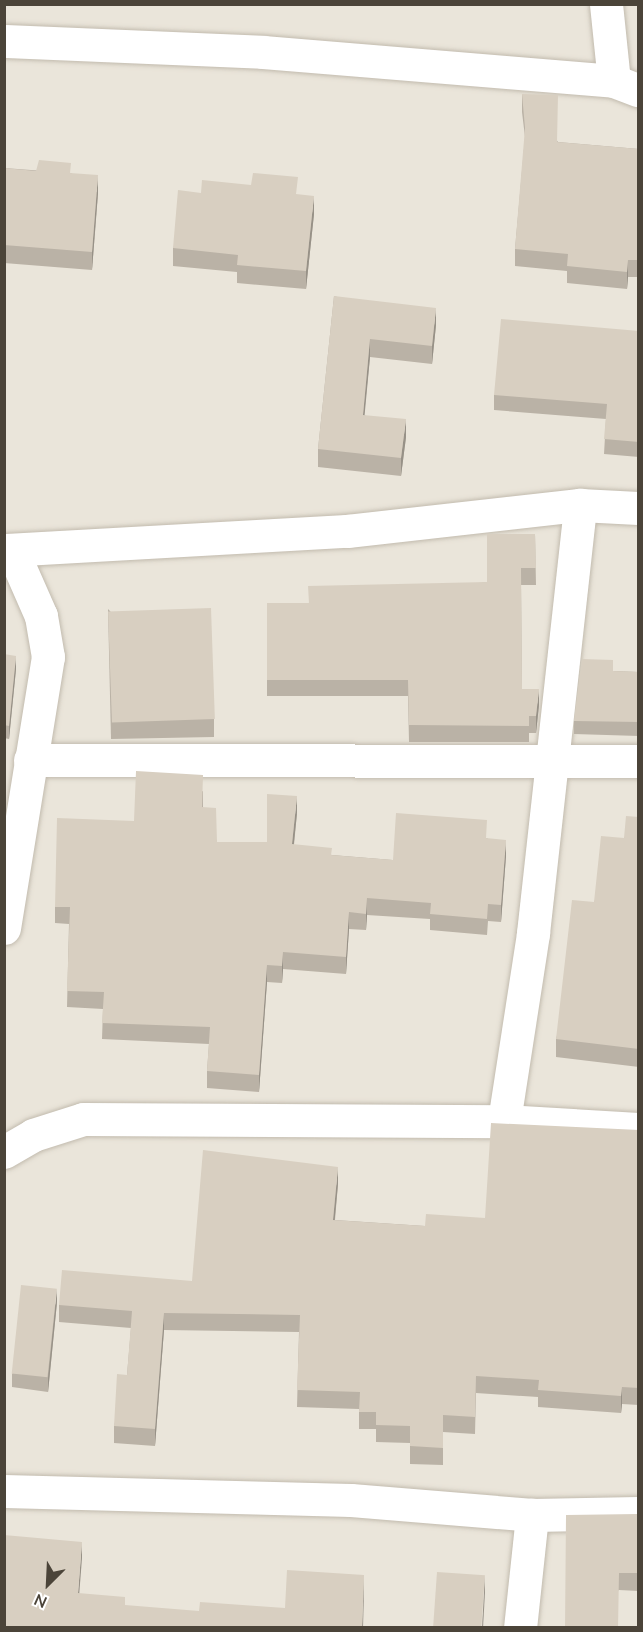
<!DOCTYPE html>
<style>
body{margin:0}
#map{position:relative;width:643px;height:1632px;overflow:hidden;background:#f6f3ec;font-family:"Nunito Sans",sans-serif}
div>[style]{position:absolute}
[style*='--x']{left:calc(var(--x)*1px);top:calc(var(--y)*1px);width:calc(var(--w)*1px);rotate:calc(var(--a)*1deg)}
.residential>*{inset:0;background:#eae5da;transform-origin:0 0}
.roads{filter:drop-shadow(0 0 2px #c2bbae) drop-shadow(0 0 2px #c2bbae)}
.minor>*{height:33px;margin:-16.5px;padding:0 16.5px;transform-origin:16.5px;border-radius:16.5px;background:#fff}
.wall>*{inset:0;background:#bab2a6}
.shaded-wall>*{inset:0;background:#979187}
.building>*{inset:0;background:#d8cfc1;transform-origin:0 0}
span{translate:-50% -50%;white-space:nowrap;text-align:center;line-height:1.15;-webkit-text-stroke:6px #fff;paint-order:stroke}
.frame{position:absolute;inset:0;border:6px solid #4b4439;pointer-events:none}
.north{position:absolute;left:18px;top:1554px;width:60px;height:60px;-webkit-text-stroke:4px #fff;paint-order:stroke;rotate:204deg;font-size:16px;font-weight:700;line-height:24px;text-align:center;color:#4b4439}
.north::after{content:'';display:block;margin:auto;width:21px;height:27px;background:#4b4439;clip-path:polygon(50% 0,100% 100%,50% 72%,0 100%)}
</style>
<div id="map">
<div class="residential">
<div style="left:5px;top:5px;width:633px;height:1622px"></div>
</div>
<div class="roads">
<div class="minor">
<div style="--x:606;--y:4;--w:77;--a:84.1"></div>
<div style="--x:4;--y:41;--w:259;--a:2.4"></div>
<div style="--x:263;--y:52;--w:352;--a:4.7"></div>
<div style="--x:614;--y:81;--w:26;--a:21"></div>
<div style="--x:4;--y:550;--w:344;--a:-3.2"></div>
<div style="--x:347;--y:531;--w:234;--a:-6.4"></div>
<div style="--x:580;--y:505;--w:58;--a:3"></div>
<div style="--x:30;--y:760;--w:608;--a:0.09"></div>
<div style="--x:4;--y:928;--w:275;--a:-80.8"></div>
<div style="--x:48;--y:657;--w:42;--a:-99.7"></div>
<div style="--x:41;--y:616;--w:72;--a:-113.7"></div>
<div style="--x:504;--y:1121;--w:190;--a:-81.2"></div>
<div style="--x:533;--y:933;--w:431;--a:-83.7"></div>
<div style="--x:4;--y:1152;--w:34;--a:-30"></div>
<div style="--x:33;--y:1135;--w:52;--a:-17.7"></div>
<div style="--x:83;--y:1119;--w:421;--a:0.3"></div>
<div style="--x:504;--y:1121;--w:134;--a:3.4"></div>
<div style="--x:4;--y:1491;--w:347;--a:1.5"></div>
<div style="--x:351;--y:1500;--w:182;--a:4.7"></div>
<div style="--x:532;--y:1515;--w:106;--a:-1.1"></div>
<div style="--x:520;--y:1628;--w:114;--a:-83.9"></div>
</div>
</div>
<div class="wall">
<div style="clip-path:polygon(501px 4px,524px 4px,523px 6px)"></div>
<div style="clip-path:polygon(522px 94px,558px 142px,639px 149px,639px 277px,628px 277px,627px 289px,567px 283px,567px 271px,515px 266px,515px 249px,525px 137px,522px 112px)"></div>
<div style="clip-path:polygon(4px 168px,71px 173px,98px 193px,92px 270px,4px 263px)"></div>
<div style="clip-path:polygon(201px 193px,298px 195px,314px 214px,306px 289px,237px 283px,237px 272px,173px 266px,173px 248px)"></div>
<div style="clip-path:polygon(334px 296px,436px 325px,432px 364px,370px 357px,364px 415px,406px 437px,401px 476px,318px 467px,318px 449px)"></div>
<div style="clip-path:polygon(639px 331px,639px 457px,604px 454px,606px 419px,494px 410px,494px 395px)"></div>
<div style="clip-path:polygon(535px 534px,536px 585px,521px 585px,522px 689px,539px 705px,536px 733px,529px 733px,529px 742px,409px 742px,408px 696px,267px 696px,267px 603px,308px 603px,487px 582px)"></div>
<div style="clip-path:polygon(108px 609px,214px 719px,214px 737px,111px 739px)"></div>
<div style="clip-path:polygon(4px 654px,16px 669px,9px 739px,4px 738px)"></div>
<div style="clip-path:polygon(613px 671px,639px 672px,639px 736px,574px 734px,574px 721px)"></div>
<div style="clip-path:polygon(203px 791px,203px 807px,217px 842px,267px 842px,297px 813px,294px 845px,332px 855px,393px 860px,487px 838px,506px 856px,501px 922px,488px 921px,487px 935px,430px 930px,430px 919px,367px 915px,366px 930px,349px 929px,346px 974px,283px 969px,282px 983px,267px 982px,259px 1092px,207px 1088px,207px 1071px,209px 1044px,102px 1039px,103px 1009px,67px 1007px,69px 924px,55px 923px,55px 907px,134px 821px)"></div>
<div style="clip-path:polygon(639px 817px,639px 1067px,556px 1057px,556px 1039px,594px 902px,624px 838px)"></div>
<div style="clip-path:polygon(639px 1130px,639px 1405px,622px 1404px,621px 1413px,538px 1407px,538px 1397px,476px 1393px,475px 1434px,443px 1432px,443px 1465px,410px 1464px,410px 1443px,376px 1442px,376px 1429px,359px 1429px,359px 1409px,297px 1407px,299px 1332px,164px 1330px,155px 1446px,114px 1443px,114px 1426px,127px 1375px,131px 1328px,59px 1322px,59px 1305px,192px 1281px,338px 1184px,335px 1220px,425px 1226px,485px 1218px)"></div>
<div style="clip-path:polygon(57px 1302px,48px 1392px,12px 1387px,12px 1374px)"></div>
<div style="clip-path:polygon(638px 1514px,639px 1591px,619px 1590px,565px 1628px)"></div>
</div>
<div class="shaded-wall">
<div style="clip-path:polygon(98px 175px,98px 193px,92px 270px,92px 252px)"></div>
<div style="clip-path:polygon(314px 196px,314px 214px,306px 289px,306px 271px)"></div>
<div style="clip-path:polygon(628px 260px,628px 277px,627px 289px,627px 272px)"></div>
<div style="clip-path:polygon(436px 308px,436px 325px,432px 364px,432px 346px)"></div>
<div style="clip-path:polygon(370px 339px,370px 357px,363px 432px,363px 415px)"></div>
<div style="clip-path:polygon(406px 419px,406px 437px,401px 476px,401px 458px)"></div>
<div style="clip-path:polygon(16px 656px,16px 669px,9px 739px,9px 726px)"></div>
<div style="clip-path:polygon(539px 689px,539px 705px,536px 733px,536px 716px)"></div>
<div style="clip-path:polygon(297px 796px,297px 813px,292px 861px,292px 844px)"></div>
<div style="clip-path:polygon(506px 840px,506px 856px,501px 922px,501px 905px)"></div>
<div style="clip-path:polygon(367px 898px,367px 915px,366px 930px,366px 914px)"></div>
<div style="clip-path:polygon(349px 912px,349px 929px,346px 974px,346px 957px)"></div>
<div style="clip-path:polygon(283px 952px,283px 969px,282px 983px,282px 966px)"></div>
<div style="clip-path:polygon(267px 965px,267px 982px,259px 1092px,259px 1075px)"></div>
<div style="clip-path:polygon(338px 1167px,338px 1184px,333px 1237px,333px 1220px)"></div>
<div style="clip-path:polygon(57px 1289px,57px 1302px,48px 1392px,48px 1378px)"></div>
<div style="clip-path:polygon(164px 1313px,164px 1330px,155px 1446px,155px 1429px)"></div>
<div style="clip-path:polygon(622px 1387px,622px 1404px,621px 1413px,621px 1396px)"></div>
<div style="clip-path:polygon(82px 1542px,82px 1558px,78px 1610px,78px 1593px)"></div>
<div style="clip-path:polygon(364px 1575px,364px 1591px,363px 1628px,362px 1628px)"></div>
<div style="clip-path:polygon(485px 1575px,485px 1592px,483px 1628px,482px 1628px)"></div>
</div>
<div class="building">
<div style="clip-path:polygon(522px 94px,558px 95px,557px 142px,639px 149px,639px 260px,628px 260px,627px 272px,567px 266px,568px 254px,515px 249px,525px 128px)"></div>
<div style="clip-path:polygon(39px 160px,71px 163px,70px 173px,98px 175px,92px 252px,4px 245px,4px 168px,36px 171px)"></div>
<div style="clip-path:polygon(253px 173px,298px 177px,296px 194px,314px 196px,306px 271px,237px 265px,238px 255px,173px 248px,178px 190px,201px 193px,202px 180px,251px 185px)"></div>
<div style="clip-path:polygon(334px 296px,436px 308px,432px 346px,370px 339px,363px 415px,406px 419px,401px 458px,318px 449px)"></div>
<div style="clip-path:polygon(501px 319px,639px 331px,639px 442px,604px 439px,607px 404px,494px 395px)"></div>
<div style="clip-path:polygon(487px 534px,535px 534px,536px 568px,521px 568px,522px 689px,539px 689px,536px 716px,529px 716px,529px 726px,409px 725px,408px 680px,267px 680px,267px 603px,309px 603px,308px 586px,487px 582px)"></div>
<div style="left:211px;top:608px;width:111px;height:103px;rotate:88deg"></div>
<div style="clip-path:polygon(4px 654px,16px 656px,9px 726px,4px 725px)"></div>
<div style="clip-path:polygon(582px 659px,613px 660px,613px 671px,639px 672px,639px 722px,574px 721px)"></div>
<div style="clip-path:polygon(136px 771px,203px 775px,202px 807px,216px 808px,217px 842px,267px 842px,267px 794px,297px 796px,292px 844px,332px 848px,331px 855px,393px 860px,396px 813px,487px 820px,486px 838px,506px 840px,501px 905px,488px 904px,487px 919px,430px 914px,431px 903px,367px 898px,366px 914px,349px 912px,346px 957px,283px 952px,282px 966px,267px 965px,259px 1075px,207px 1071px,210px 1027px,102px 1023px,104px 992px,67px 991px,70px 907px,55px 907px,57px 818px,134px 821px)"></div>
<div style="clip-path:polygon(626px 816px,639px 817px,639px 1049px,556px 1039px,572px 900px,594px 902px,601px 836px,624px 838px)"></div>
<div style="clip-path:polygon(491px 1123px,639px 1130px,639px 1388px,622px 1387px,621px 1396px,538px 1390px,539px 1380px,476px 1376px,475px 1417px,443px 1415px,443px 1448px,410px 1446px,410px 1426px,376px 1425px,376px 1412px,359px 1412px,360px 1392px,297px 1390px,300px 1315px,164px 1313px,155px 1429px,114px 1426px,117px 1374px,127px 1375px,132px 1311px,59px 1305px,62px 1270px,192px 1281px,203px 1150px,338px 1167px,333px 1220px,425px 1226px,426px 1214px,485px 1218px)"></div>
<div style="left:21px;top:1285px;width:36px;height:89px;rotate:6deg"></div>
<div style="clip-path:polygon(638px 1514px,639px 1573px,619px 1573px,618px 1628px,565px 1628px,566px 1515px)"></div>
<div style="clip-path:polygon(4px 1535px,82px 1542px,78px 1593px,125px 1597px,125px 1605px,199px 1611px,200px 1602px,285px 1608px,287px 1570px,364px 1575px,362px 1628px,4px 1628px)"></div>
<div style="left:437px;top:1572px;width:48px;height:56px;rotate:4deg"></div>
</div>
<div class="frame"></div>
<div class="north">N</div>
</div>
